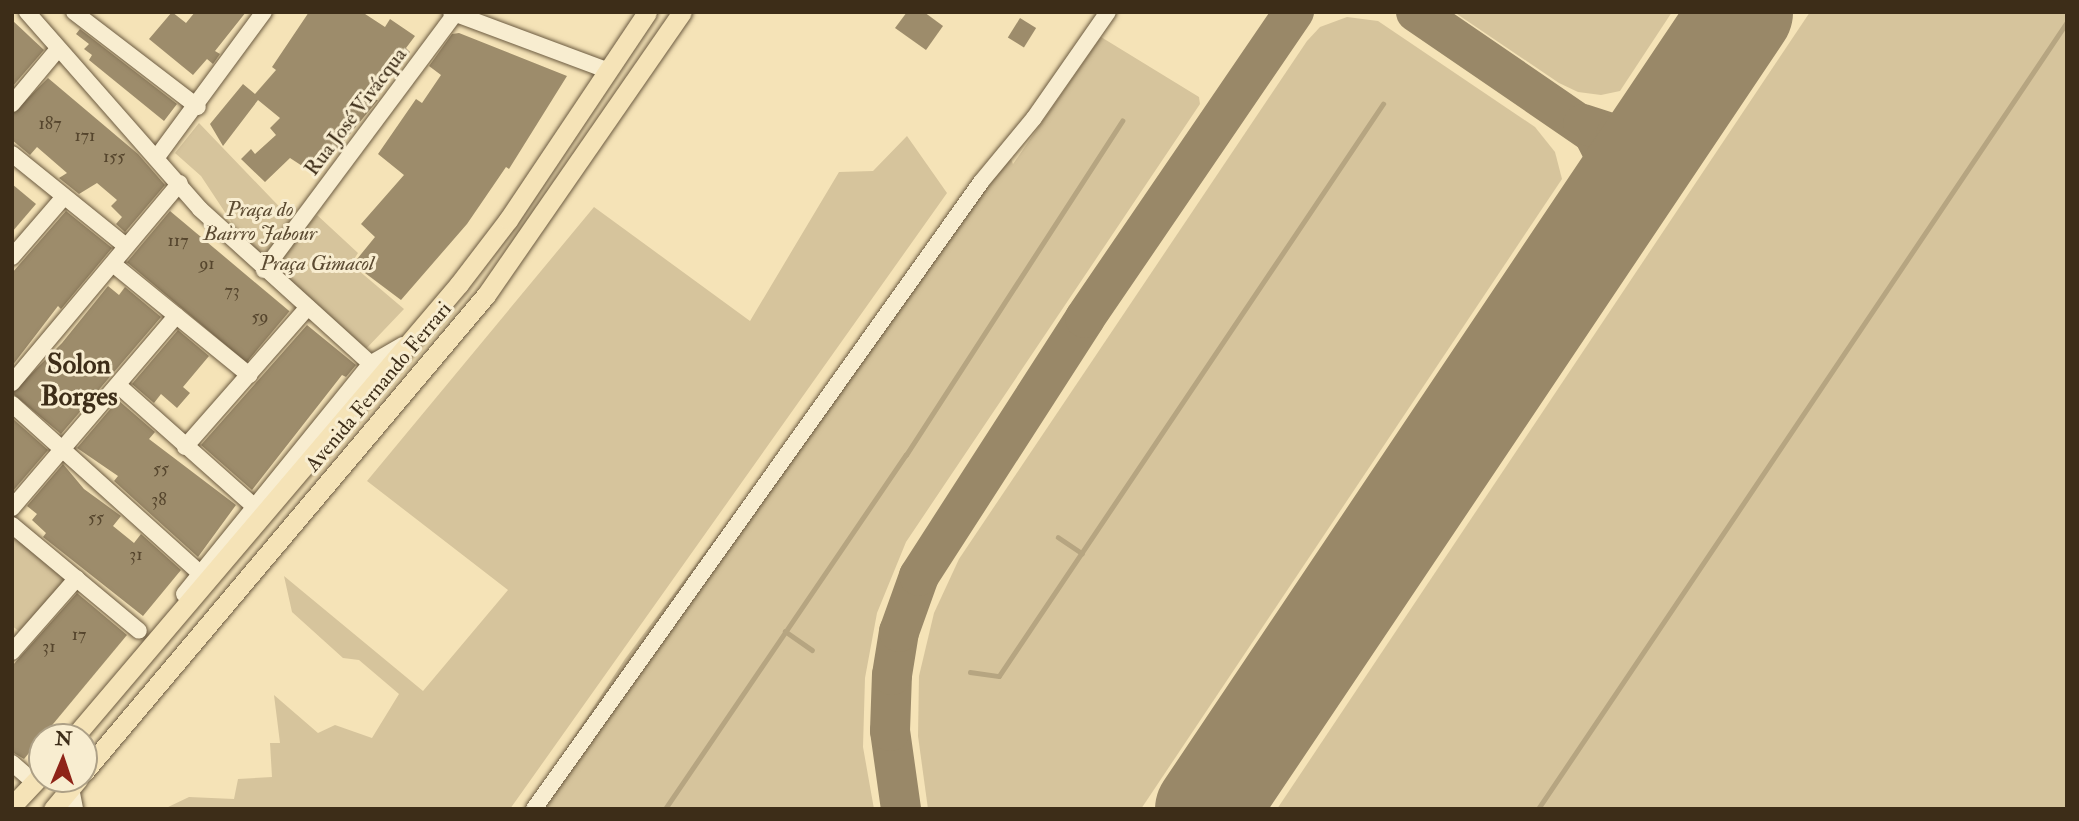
<!DOCTYPE html>
<meta charset="utf-8">
<style>
body{margin:0}
#map{position:relative;width:2079px;height:821px;overflow:hidden;background:#f5e3b7;font-family:"IM FELL Double Pica",serif}
div>[style]{position:absolute}
[style*='--x']{left:calc(var(--x)*1px);top:calc(var(--y)*1px);width:calc(var(--w)*1px);rotate:calc(var(--a)*1deg)}
.green>*{inset:0;background:#d6c49c}
.stream>*{height:4.5px;margin:-2.25px;padding:0 2.25px;transform-origin:2.25px;border-radius:2.25px;background:#b6a581}
.taxiway>*{height:40px;margin:-20px;padding:0 20px;transform-origin:20px;border-radius:20px;background:#998868}
.runway>*{height:103px;margin:-51.5px;padding:0 51.5px;transform-origin:51.5px;border-radius:51.5px;background:#998868}
.building>*{inset:0;background:#9d8c6b;transform-origin:0 0}
.roads{filter:drop-shadow(0 0 2px #6b5a40) drop-shadow(0 0 2px #6b5a40)}
.minor>*{height:16px;margin:-8px;padding:0 8px;transform-origin:8px;border-radius:8px;background:#f8edd0}
.major>*{height:19px;margin:-9.5px;padding:0 9.5px;transform-origin:9.5px;border-radius:9.5px;background:#f5e3b7}
span{translate:-50% -50%;white-space:nowrap;text-align:center;line-height:1.15;-webkit-text-stroke:6px #f8edd0;paint-order:stroke}
.number-label{font-size:18px;color:#55452d}
.number-label span{-webkit-text-stroke-width:0}
.street-label{font-size:21px;color:#3d2d18}
.park-label{font-size:21px;color:#5c4b32;font-style:italic}
.district-label{font-size:28px;color:#3d2d18;font-weight:700}
.frame{position:absolute;inset:0;border:14px solid #3d2d18;pointer-events:none}
.north{position:absolute;left:28px;top:723px;width:70px;height:70px;box-sizing:border-box;background:#f8edd0;border:2px solid #ada086;border-radius:50%;rotate:2deg;font-size:19px;font-weight:700;line-height:28px;text-align:center;color:#3d2d18}
.north::after{content:'';display:block;margin:auto;width:24px;height:32px;background:#8f2418;clip-path:polygon(50% 0,100% 100%,50% 72%,0 100%)}
</style>
<div id="map">
<div class="green">
<div style="clip-path:polygon(1454px 12px,1672px 12px,1620px 91px,1601px 95px,1578px 92px,1559px 83px)"></div>
<div style="clip-path:polygon(1810px 12px,2067px 12px,2067px 809px,1277px 809px)"></div>
<div style="clip-path:polygon(1347px 17px,1378px 21px,1535px 127px,1555px 152px,1562px 179px,1141px 809px,928px 809px,918px 736px,919px 676px,934px 613px,959px 559px,1307px 41px,1320px 27px)"></div>
<div style="clip-path:polygon(1101px 37px,1199px 97px,1200px 104px,906px 542px,877px 613px,865px 678px,863px 747px,874px 809px,527px 809px,625px 659px,1007px 149px,1013px 164px)"></div>
<div style="clip-path:polygon(199px 123px,293px 221px,263px 256px,244px 241px,201px 176px,175px 153px)"></div>
<div style="clip-path:polygon(907px 136px,947px 193px,510px 809px,164px 809px,189px 797px,234px 799px,238px 779px,272px 777px,270px 743px,280px 743px,274px 695px,318px 733px,335px 725px,372px 738px,399px 694px,359px 660px,343px 658px,292px 612px,284px 576px,423px 691px,508px 590px,367px 481px,594px 207px,750px 321px,839px 172px,873px 171px)"></div>
<div style="clip-path:polygon(317px 215px,358px 253px,351px 264px,404px 309px,363px 352px,269px 268px)"></div>
<div style="clip-path:polygon(12px 531px,68px 579px,19px 631px,12px 626px)"></div>
</div>
<div class="stream">
<div style="--x:1058;--y:537;--w:29;--a:34"></div>
<div style="--x:785;--y:631;--w:33;--a:35"></div>
<div style="--x:970;--y:672;--w:29;--a:8"></div>
<div style="--x:999;--y:676;--w:689;--a:-56.13"></div>
<div style="--x:665;--y:809;--w:428;--a:-55.8"></div>
<div style="--x:906;--y:455;--w:398;--a:-57.1"></div>
<div style="--x:1538;--y:809;--w:948;--a:-56.09"></div>
</div>
<div class="taxiway">
<div style="--x:1416;--y:12;--w:214;--a:34.4"></div>
<div style="--x:1593;--y:133;--w:35;--a:63"></div>
<div style="--x:1609;--y:164;--w:44;--a:93.9"></div>
<div style="--x:1583;--y:124;--w:35;--a:18"></div>
<div style="--x:1616;--y:135;--w:53;--a:-14.3"></div>
<div style="--x:901;--y:809;--w:79;--a:-98"></div>
<div style="--x:890;--y:731;--w:56;--a:-88"></div>
<div style="--x:892;--y:675;--w:44;--a:-80.8"></div>
<div style="--x:899;--y:632;--w:59;--a:-70.3"></div>
<div style="--x:919;--y:576;--w:307;--a:-57.2"></div>
<div style="--x:1085;--y:318;--w:371;--a:-55.7"></div>
</div>
<div class="runway">
<div style="--x:1206;--y:809;--w:960;--a:-56.13"></div>
</div>
<div class="building">
<div style="clip-path:polygon(172px 12px,186px 23px,195px 12px,246px 12px,215px 51px,220px 54px,213px 64px,207px 59px,193px 75px,149px 39px)"></div>
<div style="clip-path:polygon(309px 12px,362px 12px,385px 27px,390px 19px,415px 36px,406px 48px,410px 52px,373px 100px,378px 100px,316px 175px,290px 158px,265px 182px,241px 159px,251px 149px,255px 154px,276px 135px,270px 128px,280px 118px,258px 100px,223px 146px,210px 124px,243px 84px,255px 94px,276px 70px,272px 67px)"></div>
<div style="clip-path:polygon(907px 12px,924px 12px,943px 26px,926px 50px,895px 28px)"></div>
<div style="left:1020px;top:18px;width:19px;height:23px;rotate:32deg"></div>
<div style="clip-path:polygon(12px 20px,44px 50px,12px 87px)"></div>
<div style="clip-path:polygon(80px 29px,177px 104px,164px 121px,89px 60px,92px 55px,84px 49px,89px 44px,76px 34px)"></div>
<div style="clip-path:polygon(459px 33px,567px 76px,509px 169px,506px 167px,467px 224px,401px 300px,353px 264px,375px 237px,361px 224px,404px 175px,378px 154px,416px 99px,422px 103px,441px 75px,429px 66px,452px 34px)"></div>
<div style="clip-path:polygon(48px 78px,138px 154px,165px 185px,125px 232px,116px 224px,122px 217px,111px 206px,117px 200px,97px 183px,79px 194px,59px 178px,67px 173px,37px 147px,30px 155px,12px 140px,12px 114px)"></div>
<div style="clip-path:polygon(12px 184px,36px 204px,12px 232px)"></div>
<div style="clip-path:polygon(66px 211px,112px 248px,61px 309px,58px 306px,12px 366px,12px 273px)"></div>
<div style="left:170px;top:211px;width:156px;height:67px;rotate:40deg"></div>
<div style="clip-path:polygon(108px 286px,119px 295px,125px 287px,161px 317px,61px 434px,12px 393px,62px 343px)"></div>
<div style="clip-path:polygon(307px 325px,356px 365px,346px 377px,342px 375px,252px 490px,201px 445px)"></div>
<div style="clip-path:polygon(178px 330px,209px 356px,183px 387px,190px 393px,177px 408px,161px 394px,154px 403px,132px 384px)"></div>
<div style="clip-path:polygon(118px 400px,155px 432px,149px 439px,236px 505px,198px 557px,114px 481px,118px 476px,77px 448px)"></div>
<div style="clip-path:polygon(12px 418px,48px 450px,12px 492px)"></div>
<div style="clip-path:polygon(63px 464px,84px 489px,121px 516px,113px 526px,134px 543px,141px 534px,181px 570px,143px 616px,43px 537px,46px 533px,32px 520px,37px 514px,27px 506px)"></div>
<div style="clip-path:polygon(77px 593px,127px 635px,24px 759px,12px 752px,12px 666px)"></div>
</div>
<div class="roads">
<div class="minor">
<div style="--x:27;--y:12;--w:262;--a:48.7"></div>
<div style="--x:200;--y:209;--w:247;--a:42.2"></div>
<div style="--x:74;--y:12;--w:156;--a:37.5"></div>
<div style="--x:451;--y:12;--w:165;--a:20.5"></div>
<div style="--x:12;--y:104;--w:72;--a:-50.1"></div>
<div style="--x:12;--y:154;--w:146;--a:38.9"></div>
<div style="--x:157;--y:157;--w:180;--a:-53.6"></div>
<div style="--x:12;--y:257;--w:78;--a:-49.2"></div>
<div style="--x:113;--y:264;--w:176;--a:39.2"></div>
<div style="--x:264;--y:270;--w:322;--a:-53.3"></div>
<div style="--x:12;--y:383;--w:261;--a:-50"></div>
<div style="--x:119;--y:386;--w:182;--a:41.7"></div>
<div style="--x:12;--y:404;--w:253;--a:42"></div>
<div style="--x:185;--y:447;--w:186;--a:-48.7"></div>
<div style="--x:12;--y:508;--w:253;--a:-49.5"></div>
<div style="--x:12;--y:525;--w:165;--a:39.8"></div>
<div style="--x:184;--y:594;--w:296;--a:-51"></div>
<div style="--x:370;--y:364;--w:38;--a:-30"></div>
<div style="--x:12;--y:652;--w:98;--a:-48.7"></div>
<div style="--x:12;--y:763;--w:29;--a:41"></div>
<div style="--x:71;--y:788;--w:21;--a:79"></div>
<div style="--x:534;--y:809;--w:770;--a:-54.51"></div>
<div style="--x:981;--y:182;--w:83;--a:-50.4"></div>
<div style="--x:1034;--y:118;--w:129;--a:-55.1"></div>
</div>
<div class="major">
<div style="--x:74;--y:737;--w:595;--a:-49.64"></div>
<div style="--x:459;--y:284;--w:81;--a:-52.6"></div>
<div style="--x:508;--y:220;--w:250;--a:-56.2"></div>
<div style="--x:84;--y:772;--w:624;--a:-49.88"></div>
<div style="--x:486;--y:295;--w:344;--a:-55.3"></div>
<div style="--x:12;--y:806;--w:44;--a:-46.8"></div>
<div style="--x:53;--y:809;--w:39;--a:-50"></div>
</div>
</div>
<div class="number-label">
<span style="left:50px;top:124px">187</span>
<span style="left:85px;top:136px">171</span>
<span style="left:114px;top:157px">155</span>
<span style="left:178px;top:241px">117</span>
<span style="left:207px;top:264px">91</span>
<span style="left:232px;top:291px">73</span>
<span style="left:260px;top:317px">59</span>
<span style="left:161px;top:469px">55</span>
<span style="left:159px;top:500px">38</span>
<span style="left:96px;top:518px">55</span>
<span style="left:136px;top:555px">31</span>
<span style="left:79px;top:635px">17</span>
<span style="left:49px;top:647px">31</span>
</div>
<div class="street-label">
<span style="left:356px;top:112px;rotate:-53deg">Rua José Vivácqua</span>
<span style="left:379px;top:387px;rotate:-50deg">Avenida Fernando Ferrari</span>
</div>
<div class="park-label">
<span style="left:260px;top:222px">Praça do<br>Bairro Jabour</span>
<span style="left:317px;top:264px">Praça Gimacol</span>
</div>
<div class="district-label">
<span style="left:79px;top:381px">Solon<br>Borges</span>
</div>
<div class="frame"></div>
<div class="north">N</div>
</div>
